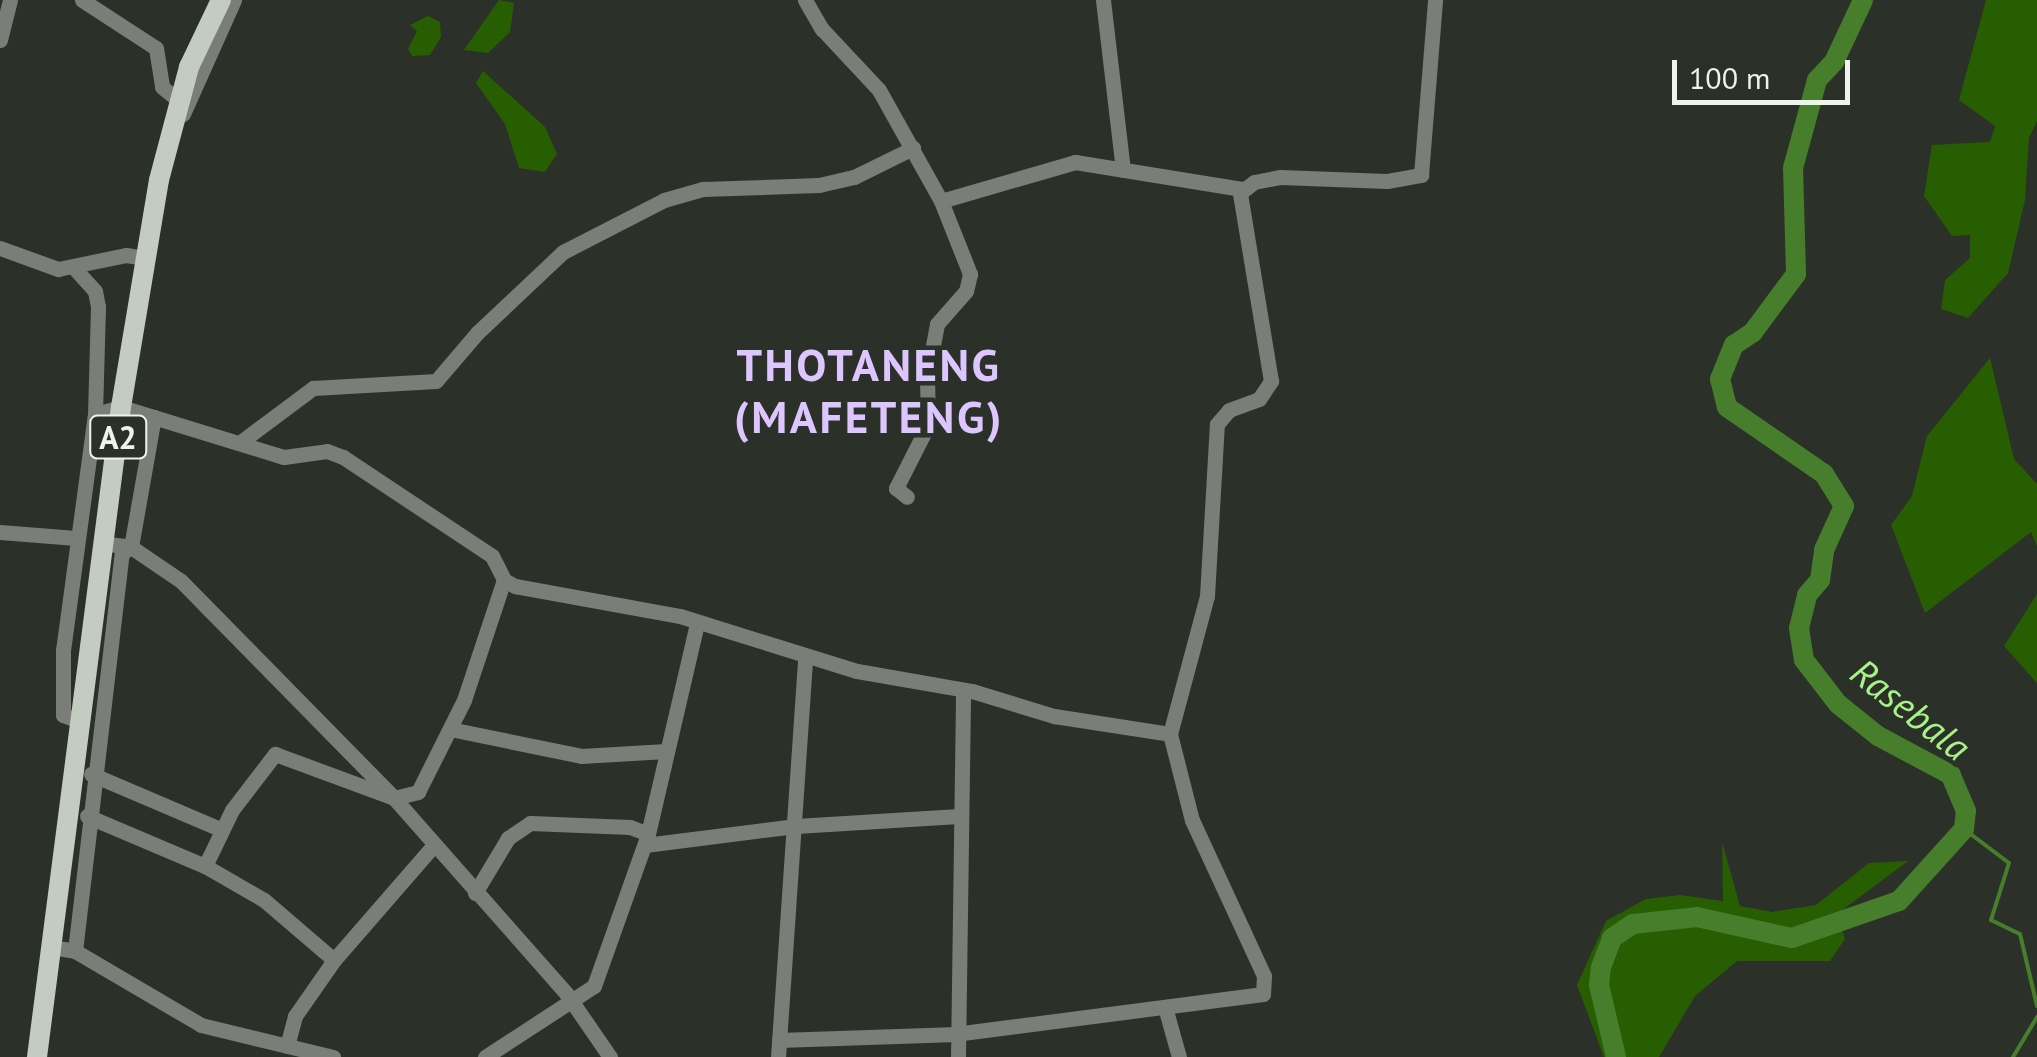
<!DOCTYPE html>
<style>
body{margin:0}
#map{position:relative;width:2037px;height:1057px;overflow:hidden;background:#2b3128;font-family:"PT Sans",sans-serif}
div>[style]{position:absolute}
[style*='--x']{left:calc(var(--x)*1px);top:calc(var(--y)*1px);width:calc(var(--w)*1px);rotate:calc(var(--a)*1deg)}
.green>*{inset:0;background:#285e02}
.stream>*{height:4px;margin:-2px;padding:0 2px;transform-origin:2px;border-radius:2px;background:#477e2c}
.river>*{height:20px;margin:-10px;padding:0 10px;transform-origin:10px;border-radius:10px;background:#477e2c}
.minor>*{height:15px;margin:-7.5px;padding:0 7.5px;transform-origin:7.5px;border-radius:7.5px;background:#7a7d78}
.major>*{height:20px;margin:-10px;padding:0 10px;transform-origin:10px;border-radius:10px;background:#c4ccc1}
span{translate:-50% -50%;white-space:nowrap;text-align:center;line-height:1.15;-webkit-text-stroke:9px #2b3128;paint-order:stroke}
.shield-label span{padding:2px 8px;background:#2b3128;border:2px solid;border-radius:8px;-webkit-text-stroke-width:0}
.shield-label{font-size:32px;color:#eef3ec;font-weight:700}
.water-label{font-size:38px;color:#a8f388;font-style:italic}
.district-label{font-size:45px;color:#ddc6fe;font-weight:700;letter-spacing:2.5px}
.scale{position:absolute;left:1672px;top:60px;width:178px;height:45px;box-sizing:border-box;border:5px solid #eef3ec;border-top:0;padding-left:12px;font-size:30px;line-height:35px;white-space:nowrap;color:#eef3ec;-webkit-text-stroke:8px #2b3128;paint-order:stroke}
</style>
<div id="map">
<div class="green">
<div style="clip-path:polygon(499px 0,514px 3px,510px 32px,488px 53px,464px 50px)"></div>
<div style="clip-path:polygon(1986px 0,2037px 0,2037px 121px,2029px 138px,2025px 200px,2008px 273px,1968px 318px,1941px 309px,1945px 280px,1970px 258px,1970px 235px,1952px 236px,1924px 196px,1932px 145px,1990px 142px,1995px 126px,1959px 100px)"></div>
<div style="clip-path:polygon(428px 16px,440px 22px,441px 37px,430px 55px,412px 56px,408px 49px,417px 31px,410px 25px)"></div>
<div style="clip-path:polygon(483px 71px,545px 127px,557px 154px,545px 172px,519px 168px,505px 124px,476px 83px)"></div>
<div style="clip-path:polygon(1990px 358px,2014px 459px,2037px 484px,2037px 546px,2031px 532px,1925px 613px,1891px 525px,1912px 496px,1927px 436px)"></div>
<div style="clip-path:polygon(2037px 594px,2037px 683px,2004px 646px)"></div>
<div style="clip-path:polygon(1722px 842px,1740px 906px,1772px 912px,1816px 905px,1869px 863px,1908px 861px,1837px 914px,1845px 939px,1830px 961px,1737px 961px,1695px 996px,1659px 1057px,1604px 1057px,1577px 985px,1606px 921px,1646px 899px,1680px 895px,1723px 901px)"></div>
</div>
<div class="stream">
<div style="--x:1964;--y:829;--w:56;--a:37.1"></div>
<div style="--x:2009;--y:863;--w:60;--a:107.5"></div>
<div style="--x:1991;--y:920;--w:32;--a:26"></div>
<div style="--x:2020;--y:934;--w:74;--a:76.7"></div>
<div style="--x:2013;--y:1057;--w:47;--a:-59"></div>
</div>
<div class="river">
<div style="--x:1616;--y:1057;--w:74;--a:-103.3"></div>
<div style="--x:1599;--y:985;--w:18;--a:-84"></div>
<div style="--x:1601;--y:967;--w:31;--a:-69"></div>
<div style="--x:1612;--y:938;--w:25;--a:-34"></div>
<div style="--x:1633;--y:924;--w:64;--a:-6.2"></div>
<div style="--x:1697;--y:917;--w:97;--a:12.5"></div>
<div style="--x:1792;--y:938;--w:113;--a:-19.1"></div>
<div style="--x:1899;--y:901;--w:97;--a:-47.9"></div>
<div style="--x:1964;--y:829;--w:18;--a:-84"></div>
<div style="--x:1966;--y:811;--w:39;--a:-113"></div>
<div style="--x:1951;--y:775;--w:83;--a:-151.9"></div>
<div style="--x:1878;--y:736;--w:51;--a:-141.3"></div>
<div style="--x:1838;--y:704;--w:56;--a:-127.7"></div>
<div style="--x:1804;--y:660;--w:32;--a:-99"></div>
<div style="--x:1799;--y:628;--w:34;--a:-76"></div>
<div style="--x:1807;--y:595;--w:20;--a:-49"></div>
<div style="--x:1820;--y:580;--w:30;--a:-82"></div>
<div style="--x:1824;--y:550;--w:48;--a:-65.6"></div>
<div style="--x:1844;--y:506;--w:38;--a:-122"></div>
<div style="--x:1824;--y:474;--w:118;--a:-145.4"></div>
<div style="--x:1727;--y:407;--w:29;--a:-104"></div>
<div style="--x:1720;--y:379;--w:37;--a:-68"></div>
<div style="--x:1734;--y:345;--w:23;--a:-34"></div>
<div style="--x:1753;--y:332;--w:72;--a:-53.4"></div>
<div style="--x:1796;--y:274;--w:106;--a:-91.6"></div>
<div style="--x:1793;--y:168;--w:91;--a:-74.7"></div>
<div style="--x:1817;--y:80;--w:25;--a:-47"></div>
<div style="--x:1834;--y:62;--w:68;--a:-64.9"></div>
</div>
<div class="minor">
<div style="--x:82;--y:0;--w:88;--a:33"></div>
<div style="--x:156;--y:48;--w:39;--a:81"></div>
<div style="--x:162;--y:87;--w:21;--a:39"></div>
<div style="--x:805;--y:0;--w:34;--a:60"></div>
<div style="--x:822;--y:29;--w:83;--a:46.9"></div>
<div style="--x:879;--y:90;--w:127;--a:60.8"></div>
<div style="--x:941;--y:201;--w:79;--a:68.3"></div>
<div style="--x:970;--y:274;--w:17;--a:103"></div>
<div style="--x:966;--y:291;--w:44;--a:131.3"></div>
<div style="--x:937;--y:324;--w:54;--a:100.7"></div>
<div style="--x:927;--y:377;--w:48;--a:88.8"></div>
<div style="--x:928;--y:425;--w:71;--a:116.9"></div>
<div style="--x:896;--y:488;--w:14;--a:39"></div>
<div style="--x:1103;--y:0;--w:171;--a:83.3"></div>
<div style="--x:0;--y:40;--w:41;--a:-76"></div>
<div style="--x:183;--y:114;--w:125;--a:-65.9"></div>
<div style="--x:941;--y:201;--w:140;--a:-16.2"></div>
<div style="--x:1075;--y:162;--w:169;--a:9.2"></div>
<div style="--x:0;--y:248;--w:62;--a:19.9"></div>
<div style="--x:58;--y:269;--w:69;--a:-11.6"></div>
<div style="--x:126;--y:255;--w:20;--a:9"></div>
<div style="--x:76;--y:270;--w:28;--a:48"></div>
<div style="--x:95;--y:291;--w:16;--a:79"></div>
<div style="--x:98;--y:307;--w:107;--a:91.6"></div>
<div style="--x:95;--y:414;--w:238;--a:97.7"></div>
<div style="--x:63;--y:650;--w:65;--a:90"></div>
<div style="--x:63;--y:715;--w:20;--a:20"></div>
<div style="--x:95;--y:414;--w:27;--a:-15"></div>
<div style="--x:121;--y:407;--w:170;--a:17.1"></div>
<div style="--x:284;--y:457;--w:43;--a:-7.9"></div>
<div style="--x:327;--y:451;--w:17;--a:21"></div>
<div style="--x:343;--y:457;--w:179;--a:33.6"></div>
<div style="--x:492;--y:556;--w:27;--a:63"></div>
<div style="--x:504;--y:580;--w:13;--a:29"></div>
<div style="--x:515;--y:586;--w:168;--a:10.3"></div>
<div style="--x:680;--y:616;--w:185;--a:17.3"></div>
<div style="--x:857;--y:671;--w:117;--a:9.9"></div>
<div style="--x:972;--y:691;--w:86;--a:17"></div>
<div style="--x:1054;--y:716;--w:117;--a:8.8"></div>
<div style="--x:1170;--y:734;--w:89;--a:75.7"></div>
<div style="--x:1192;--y:820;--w:172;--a:65.2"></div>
<div style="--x:1264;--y:976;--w:18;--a:93"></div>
<div style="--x:1263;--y:994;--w:309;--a:172.6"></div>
<div style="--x:957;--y:1034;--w:178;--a:178.1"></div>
<div style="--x:242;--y:441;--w:89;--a:-36.7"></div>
<div style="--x:313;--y:388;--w:123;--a:-3.3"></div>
<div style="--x:436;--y:381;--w:63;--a:-49.5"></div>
<div style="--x:477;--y:333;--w:118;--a:-43.3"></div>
<div style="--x:563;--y:252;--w:114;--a:-27.2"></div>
<div style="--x:664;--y:200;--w:41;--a:-15.8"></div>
<div style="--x:703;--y:189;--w:116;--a:-2"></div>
<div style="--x:819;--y:185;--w:36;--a:-13"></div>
<div style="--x:854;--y:177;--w:66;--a:-26.2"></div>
<div style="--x:0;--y:532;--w:76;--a:4.5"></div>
<div style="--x:108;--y:544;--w:23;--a:7"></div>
<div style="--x:131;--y:547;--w:60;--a:34.2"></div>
<div style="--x:181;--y:581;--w:304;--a:45.5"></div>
<div style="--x:394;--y:798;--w:260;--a:48.6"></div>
<div style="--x:566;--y:993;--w:78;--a:55.5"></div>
<div style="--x:450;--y:729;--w:134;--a:11.6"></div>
<div style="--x:581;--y:756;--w:85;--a:-3.4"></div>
<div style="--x:1170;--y:734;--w:143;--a:-75"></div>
<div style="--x:1207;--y:596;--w:172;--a:-86.7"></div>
<div style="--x:1217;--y:424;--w:18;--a:-49"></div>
<div style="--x:1229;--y:410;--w:32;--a:-20"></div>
<div style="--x:1259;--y:399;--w:22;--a:-56"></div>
<div style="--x:1271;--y:381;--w:191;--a:-99.4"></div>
<div style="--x:1240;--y:193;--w:18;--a:-38"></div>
<div style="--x:1254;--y:182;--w:26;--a:-11"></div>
<div style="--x:1280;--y:177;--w:107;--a:2.1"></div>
<div style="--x:1387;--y:181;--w:35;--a:-10"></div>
<div style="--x:1421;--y:175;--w:176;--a:-85.4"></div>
<div style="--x:91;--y:774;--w:140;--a:23.1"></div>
<div style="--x:87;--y:816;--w:128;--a:23"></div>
<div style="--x:205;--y:866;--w:68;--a:30"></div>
<div style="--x:264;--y:900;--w:92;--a:40.6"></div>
<div style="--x:645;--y:845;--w:152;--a:-7.2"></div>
<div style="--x:796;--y:826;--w:163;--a:-3.5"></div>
<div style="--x:205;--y:866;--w:62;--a:-64.3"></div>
<div style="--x:232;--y:810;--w:71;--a:-52.5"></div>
<div style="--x:275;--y:754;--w:127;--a:20.3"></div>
<div style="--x:394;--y:798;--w:25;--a:-14"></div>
<div style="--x:418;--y:792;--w:103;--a:-63.4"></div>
<div style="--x:464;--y:700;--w:126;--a:-71.6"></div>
<div style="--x:475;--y:893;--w:64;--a:-59"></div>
<div style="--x:508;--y:838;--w:27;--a:-34"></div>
<div style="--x:530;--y:823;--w:100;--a:2.3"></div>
<div style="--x:630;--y:827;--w:19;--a:21"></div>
<div style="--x:51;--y:947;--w:24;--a:9"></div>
<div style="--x:75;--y:951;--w:146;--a:30.4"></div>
<div style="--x:201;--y:1025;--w:136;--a:13.6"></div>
<div style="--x:75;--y:951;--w:401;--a:-83.3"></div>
<div style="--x:122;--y:553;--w:11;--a:-34"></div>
<div style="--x:131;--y:547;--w:132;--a:-80"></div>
<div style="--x:1165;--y:1007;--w:52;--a:74.4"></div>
<div style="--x:287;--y:1046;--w:31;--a:-75"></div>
<div style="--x:295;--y:1016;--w:68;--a:-55.1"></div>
<div style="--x:334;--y:960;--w:152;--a:-49"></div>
<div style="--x:485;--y:1057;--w:130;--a:-33.1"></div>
<div style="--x:594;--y:986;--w:161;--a:-70.4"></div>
<div style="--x:648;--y:834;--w:217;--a:-76.9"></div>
<div style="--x:778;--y:1057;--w:402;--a:-86.1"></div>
<div style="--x:958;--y:1057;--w:365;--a:-89.2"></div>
</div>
<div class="major">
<div style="--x:37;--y:1057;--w:655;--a:-82.64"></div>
<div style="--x:121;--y:407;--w:230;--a:-80.5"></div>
<div style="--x:159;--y:180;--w:117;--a:-75.1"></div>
<div style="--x:189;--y:67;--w:74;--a:-64.5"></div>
</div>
<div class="shield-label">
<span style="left:118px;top:437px">A2</span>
</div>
<div class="water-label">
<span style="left:1911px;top:709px;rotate:38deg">Rasebala</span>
</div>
<div class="district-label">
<span style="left:869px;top:391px">THOTANENG<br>(MAFETENG)</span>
</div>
<div class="scale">100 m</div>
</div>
